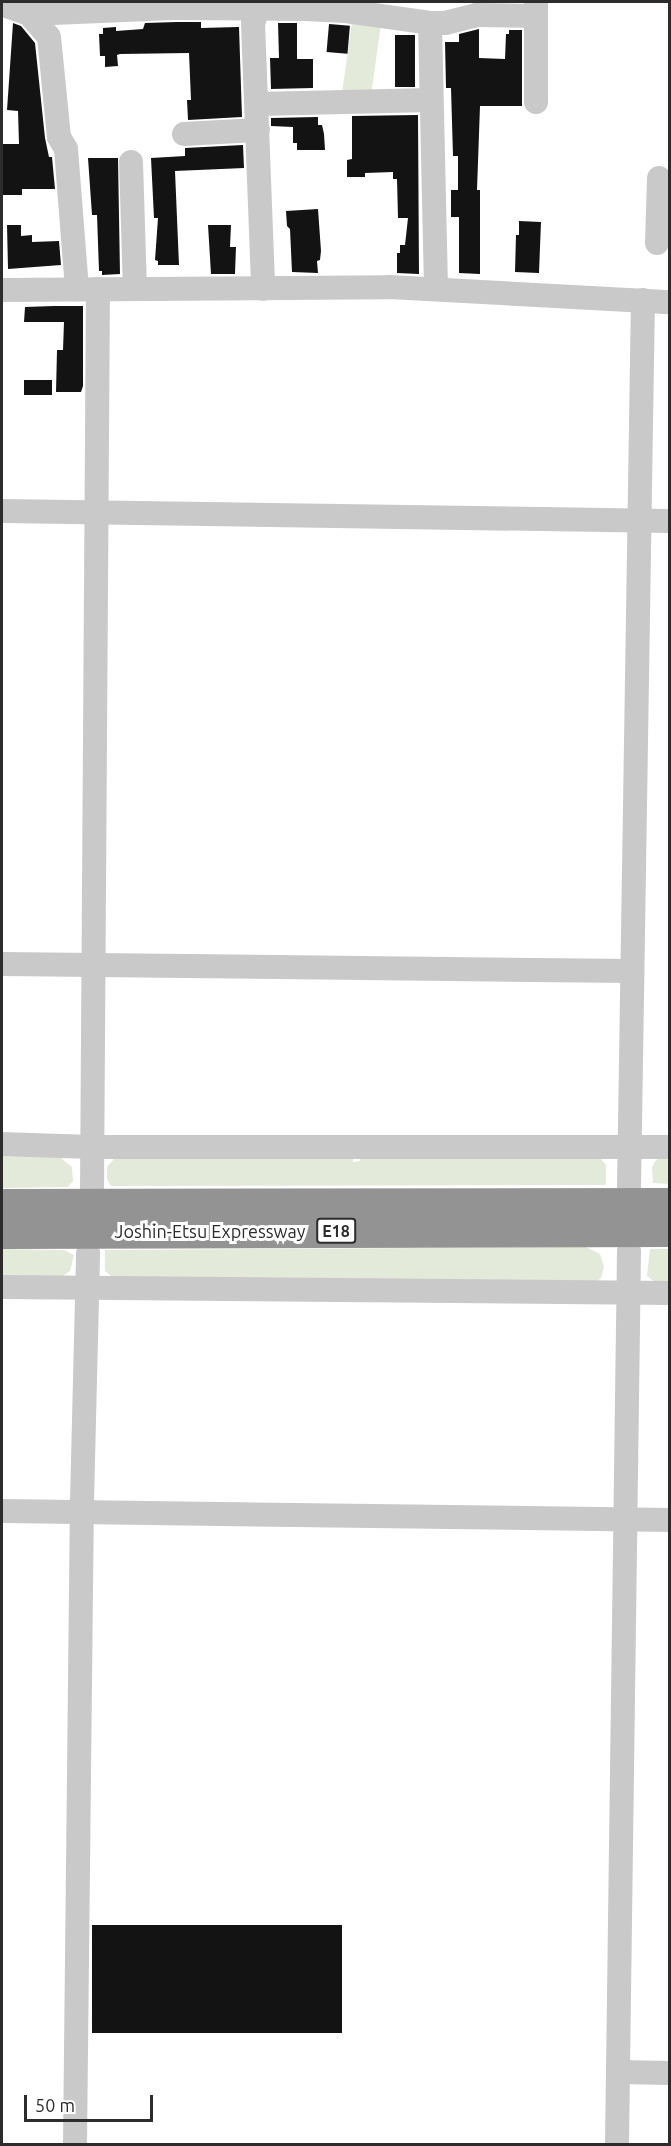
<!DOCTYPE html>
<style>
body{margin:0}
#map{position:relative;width:671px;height:2146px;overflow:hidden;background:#fff;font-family:Ubuntu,sans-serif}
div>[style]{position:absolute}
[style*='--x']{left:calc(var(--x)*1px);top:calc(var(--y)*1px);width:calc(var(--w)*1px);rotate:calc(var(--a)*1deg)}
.green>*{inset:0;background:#e3ead9;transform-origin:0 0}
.building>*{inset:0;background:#131313;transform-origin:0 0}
.minor>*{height:24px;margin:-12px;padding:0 12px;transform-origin:12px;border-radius:12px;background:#c9c9c9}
.highway>*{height:33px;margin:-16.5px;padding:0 16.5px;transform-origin:16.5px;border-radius:16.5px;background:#939393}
span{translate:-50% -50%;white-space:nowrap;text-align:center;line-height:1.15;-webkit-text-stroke:6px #fff;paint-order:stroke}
.shield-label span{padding:2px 4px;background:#fff;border:2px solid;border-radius:4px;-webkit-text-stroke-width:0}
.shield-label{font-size:16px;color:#2c2c2c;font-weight:700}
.street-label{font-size:18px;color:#2c2c2c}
.frame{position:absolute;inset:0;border:3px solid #2c2c2c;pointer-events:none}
.scale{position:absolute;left:24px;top:2095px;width:129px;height:27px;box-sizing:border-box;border:3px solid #2c2c2c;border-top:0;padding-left:8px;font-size:18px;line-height:21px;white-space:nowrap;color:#2c2c2c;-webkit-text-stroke:4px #fff;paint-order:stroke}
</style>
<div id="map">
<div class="green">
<div style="left:352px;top:22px;width:29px;height:73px;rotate:8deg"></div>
<div style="clip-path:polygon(361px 1152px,597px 1154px,606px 1165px,606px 1185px,111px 1186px,107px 1179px,107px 1167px,114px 1159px,124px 1154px,353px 1153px,353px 1162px,360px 1161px)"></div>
<div style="clip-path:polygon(669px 1152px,669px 1184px,653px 1183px,652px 1167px,655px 1161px)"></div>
<div style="clip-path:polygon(2px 1153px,60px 1157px,72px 1167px,73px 1181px,68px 1187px,2px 1188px)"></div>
<div style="clip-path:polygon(586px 1247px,600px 1254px,604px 1267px,601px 1278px,590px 1286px,116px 1280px,105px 1271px,105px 1250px)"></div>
<div style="clip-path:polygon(2px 1249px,64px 1250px,74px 1255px,70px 1271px,57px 1280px,2px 1279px)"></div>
<div style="clip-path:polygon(650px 1249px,669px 1249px,669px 1286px,660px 1286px,647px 1276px)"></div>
</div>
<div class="building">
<div style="clip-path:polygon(177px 22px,201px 22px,201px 28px,239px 27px,242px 117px,188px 120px,187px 100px,191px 100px,189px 53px,120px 54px,117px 55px,118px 66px,105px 67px,105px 56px,100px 56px,99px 34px,103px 34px,103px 28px,116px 27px,116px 31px,143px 29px,145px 23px)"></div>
<div style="clip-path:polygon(13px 23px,21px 26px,35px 43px,45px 138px,49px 157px,52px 157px,55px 189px,22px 189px,22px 195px,2px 195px,2px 144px,19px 144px,18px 111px,7px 110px)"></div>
<div style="clip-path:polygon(278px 23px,297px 23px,297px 59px,313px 59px,313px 88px,271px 89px,270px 58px,279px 58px)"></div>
<div style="left:329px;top:24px;width:21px;height:28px;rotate:5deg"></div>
<div style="clip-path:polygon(479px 29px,479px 58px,505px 59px,506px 34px,509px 34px,509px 30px,522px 30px,522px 106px,480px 106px,477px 190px,480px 190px,480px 274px,459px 273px,459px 217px,451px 217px,451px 190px,458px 190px,458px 156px,453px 156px,451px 88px,446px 88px,445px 42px,459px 42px,459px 34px)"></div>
<div style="left:395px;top:35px;width:20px;height:52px"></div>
<div style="clip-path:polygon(418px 115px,419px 274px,397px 273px,397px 253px,400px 253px,400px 245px,405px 245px,408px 218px,398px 218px,397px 179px,393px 179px,393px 172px,365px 173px,365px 177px,347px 177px,347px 160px,352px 159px,352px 116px)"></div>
<div style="clip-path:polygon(318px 117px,318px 125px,322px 125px,324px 134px,325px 150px,297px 150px,297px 143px,293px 143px,293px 127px,271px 126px,271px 118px)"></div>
<div style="clip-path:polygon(243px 145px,244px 168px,175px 171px,179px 265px,158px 265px,158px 261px,155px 260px,158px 218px,154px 218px,151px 158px,185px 156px,185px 148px)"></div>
<div style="clip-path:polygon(88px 158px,118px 158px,120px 274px,102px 275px,102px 271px,99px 271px,97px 215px,92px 215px)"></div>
<div style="clip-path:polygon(318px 209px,321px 251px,320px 260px,317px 261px,318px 273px,292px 272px,290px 229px,287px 226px,286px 211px)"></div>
<div style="clip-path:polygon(519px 221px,541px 222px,539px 273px,515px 272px,516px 235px,519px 235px)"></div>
<div style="clip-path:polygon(7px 225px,21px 225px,21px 236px,32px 235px,32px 242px,59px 241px,61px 265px,8px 269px)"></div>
<div style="clip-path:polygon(208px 225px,231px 225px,230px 247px,236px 247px,235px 274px,211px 274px)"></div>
<div style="clip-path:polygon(54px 306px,83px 306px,83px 386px,81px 392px,56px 392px,57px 350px,63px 350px,64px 322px,24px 322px,25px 307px)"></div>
<div style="left:24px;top:380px;width:28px;height:15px"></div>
<div style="left:92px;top:1925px;width:250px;height:108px"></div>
</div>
<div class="minor">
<div style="--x:260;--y:2;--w:22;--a:108"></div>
<div style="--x:253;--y:23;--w:266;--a:87.8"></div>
<div style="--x:536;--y:2;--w:100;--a:90"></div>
<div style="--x:9;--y:7;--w:21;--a:19"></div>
<div style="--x:29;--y:14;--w:143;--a:-2.4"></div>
<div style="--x:172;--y:8;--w:133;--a:0.4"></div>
<div style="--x:305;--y:9;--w:41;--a:2.8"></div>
<div style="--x:346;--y:11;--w:85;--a:8.1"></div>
<div style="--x:430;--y:23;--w:15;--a:0"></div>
<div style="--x:445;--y:23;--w:33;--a:-14"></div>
<div style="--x:477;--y:15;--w:59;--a:1"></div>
<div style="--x:29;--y:14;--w:30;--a:49"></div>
<div style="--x:49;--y:37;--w:100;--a:84.3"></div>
<div style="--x:59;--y:137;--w:14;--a:60"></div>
<div style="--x:66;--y:149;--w:141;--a:85.5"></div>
<div style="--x:430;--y:23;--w:266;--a:88.7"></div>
<div style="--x:257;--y:104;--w:174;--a:-1.3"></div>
<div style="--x:184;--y:134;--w:74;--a:-3.1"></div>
<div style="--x:131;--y:162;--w:126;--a:88.2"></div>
<div style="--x:657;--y:243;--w:65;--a:-88.2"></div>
<div style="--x:2;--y:290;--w:387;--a:-0.4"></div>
<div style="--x:389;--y:287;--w:281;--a:3.1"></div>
<div style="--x:2;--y:511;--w:668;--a:0.86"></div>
<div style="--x:2;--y:964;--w:630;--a:0.64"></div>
<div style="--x:2;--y:1144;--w:89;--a:1.9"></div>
<div style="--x:91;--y:1147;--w:579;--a:0"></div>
<div style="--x:629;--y:1188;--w:888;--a:-89.1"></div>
<div style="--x:92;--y:1190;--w:901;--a:-89.62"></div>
<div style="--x:2;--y:1287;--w:668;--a:0.51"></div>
<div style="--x:2;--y:1511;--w:668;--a:0.77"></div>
<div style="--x:618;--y:2072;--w:52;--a:1.1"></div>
<div style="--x:75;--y:2144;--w:642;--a:-89.38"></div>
<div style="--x:82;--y:1502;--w:249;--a:-88.6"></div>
<div style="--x:617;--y:2144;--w:893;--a:-89.23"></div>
</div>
<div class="highway">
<div style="--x:2;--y:1205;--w:668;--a:-0.09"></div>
<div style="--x:2;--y:1232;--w:668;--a:-0.17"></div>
</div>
<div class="shield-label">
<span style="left:336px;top:1231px">E18</span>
</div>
<div class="street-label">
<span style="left:210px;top:1231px">Joshin-Etsu Expressway</span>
</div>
<div class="frame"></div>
<div class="scale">50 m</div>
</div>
